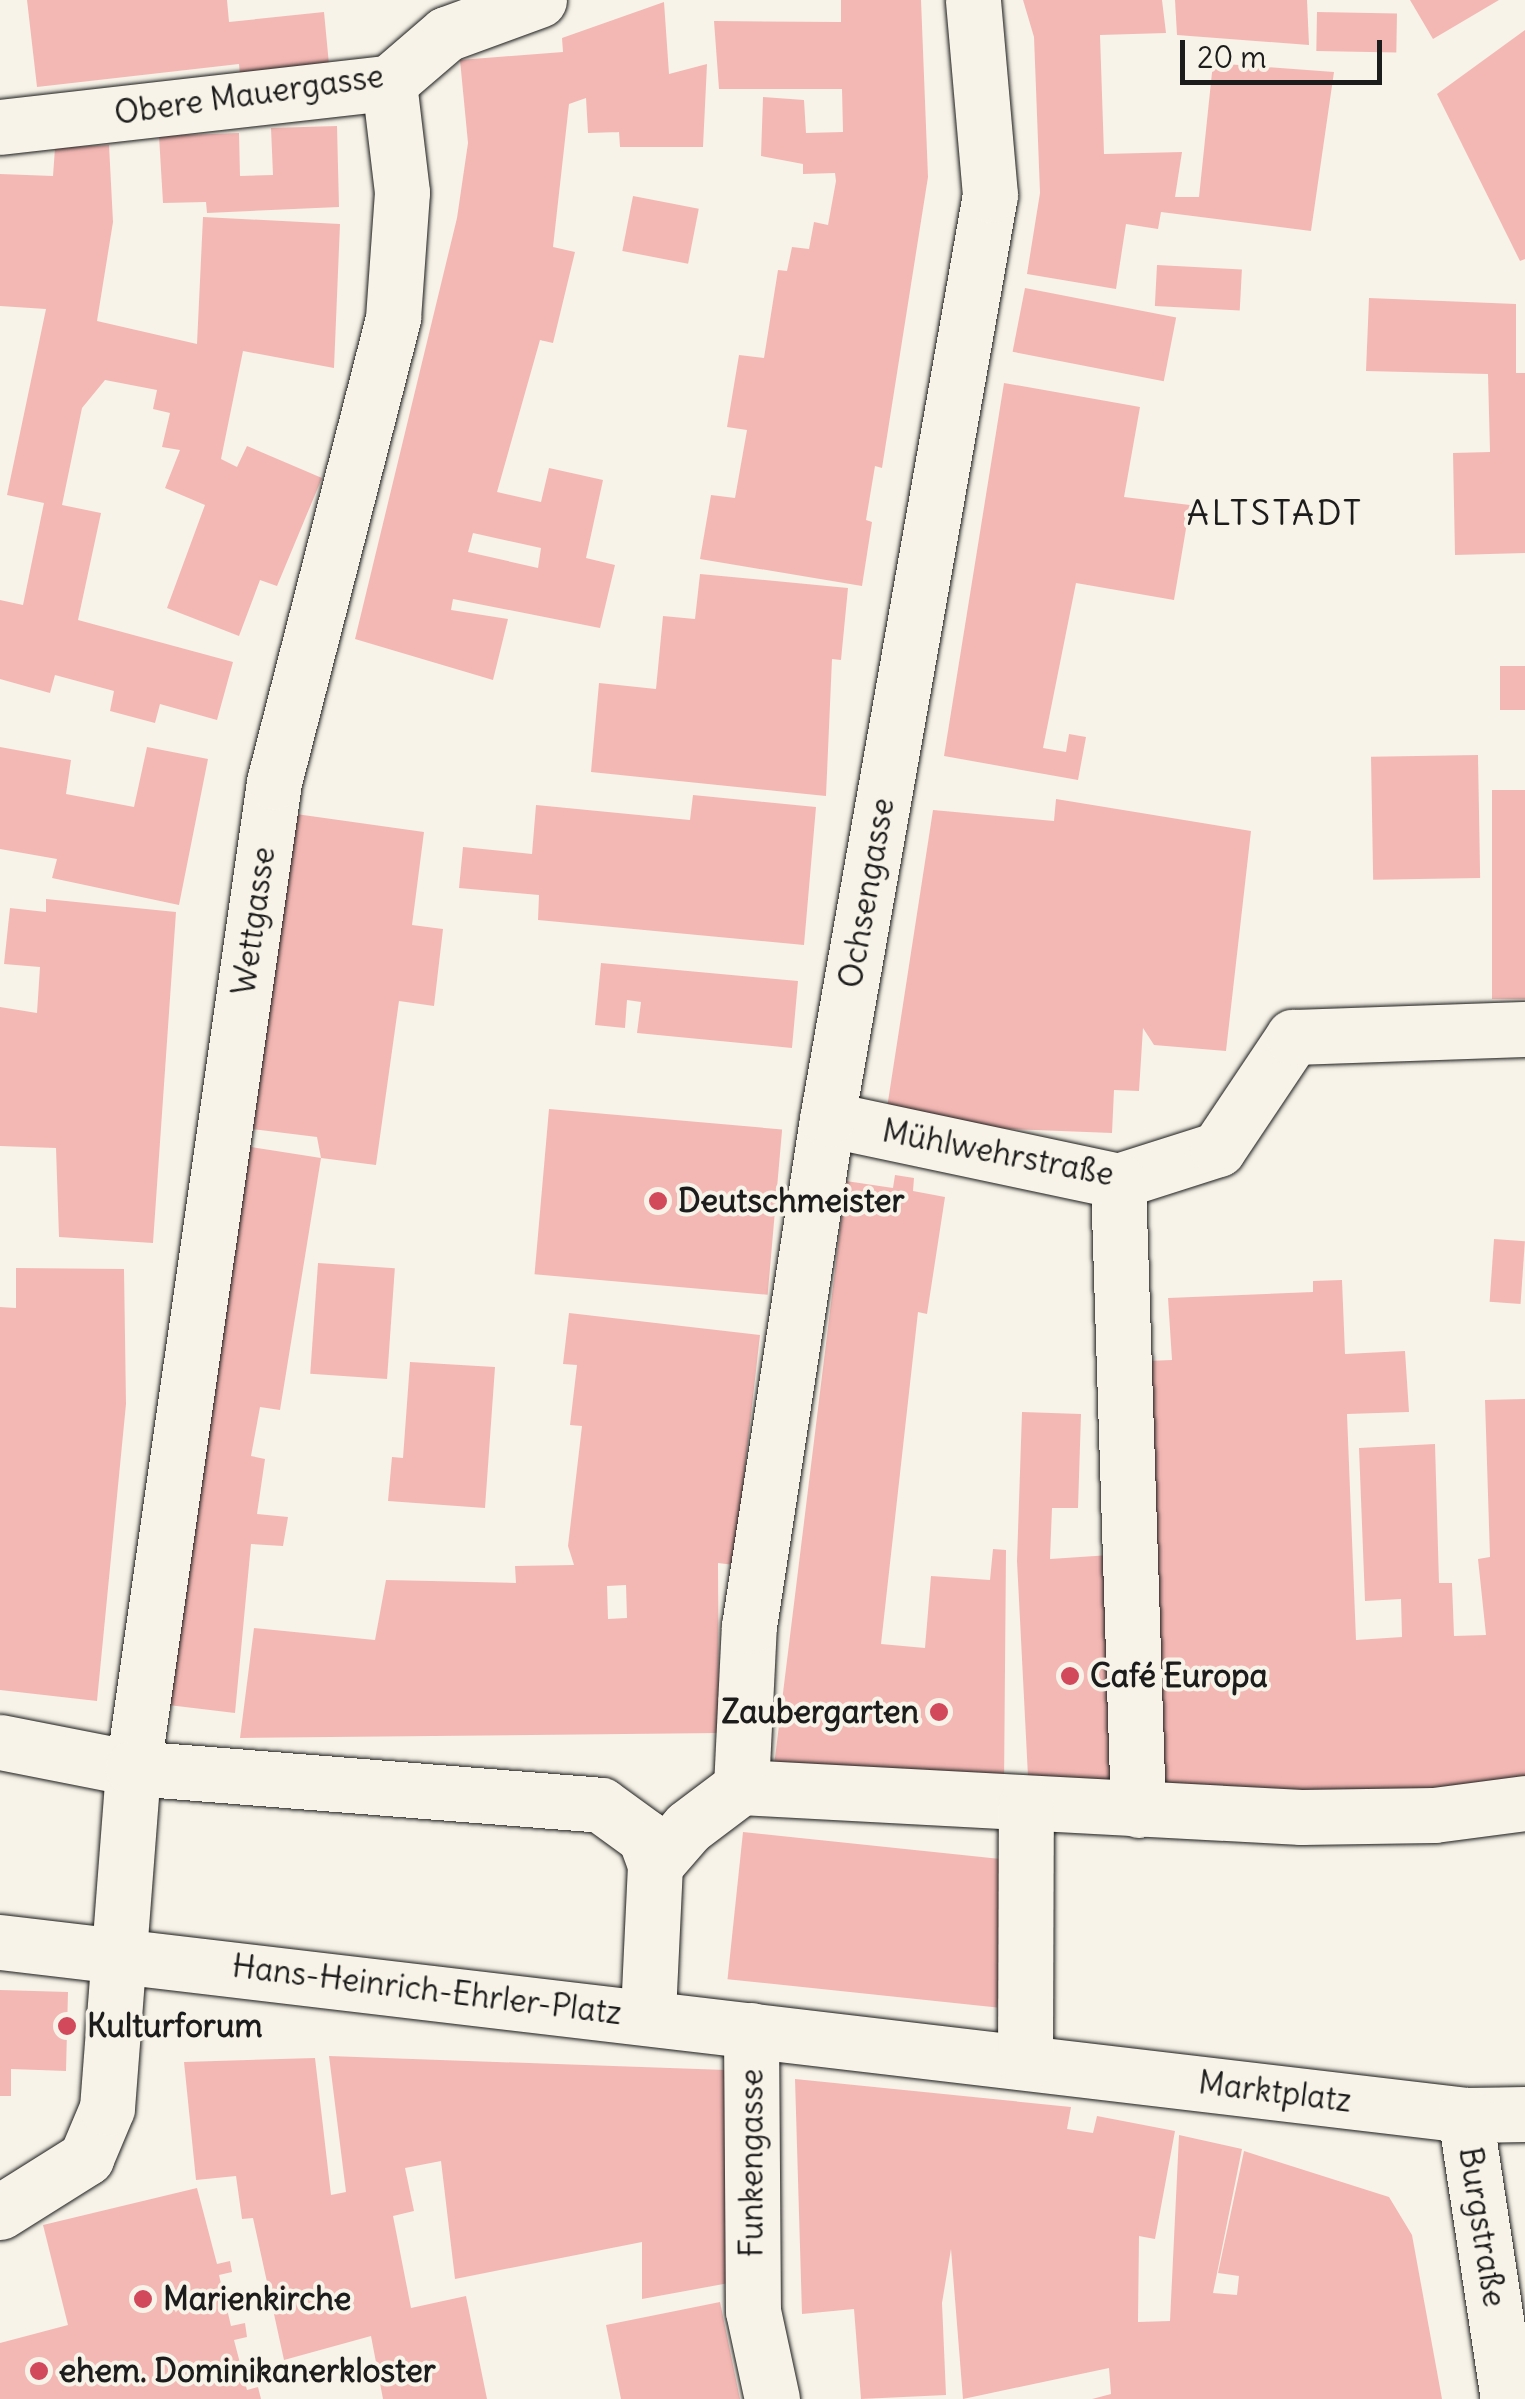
<!DOCTYPE html>
<meta charset="utf-8">
<style>
body{margin:0}
#map{position:relative;width:1525px;height:2399px;overflow:hidden;background:#f7f3e8;font-family:Delius,sans-serif}
div>[style]{position:absolute}
[style*='--x']{left:calc(var(--x)*1px);top:calc(var(--y)*1px);width:calc(var(--w)*1px);rotate:calc(var(--a)*1deg)}
.building>*{inset:0;background:#f4b8b4;transform-origin:0 0}
.roads{filter:drop-shadow(0 0 2px #1c1c1c) drop-shadow(0 0 2px #1c1c1c)}
.minor>*{height:55px;margin:-27.5px;padding:0 27.5px;transform-origin:27.5px;border-radius:27.5px;background:#f7f3e8}
.dots>*{width:28px;height:28px;translate:-50% -50%;box-sizing:border-box;border:5px solid #f7f3e8;border-radius:50%}
span{translate:-50% -50%;white-space:nowrap;text-align:center;line-height:1.15;-webkit-text-stroke:8px #f7f3e8;paint-order:stroke}
.street-label{font-size:32px;color:#1c1c1c}
.poi-label{font-size:32px;color:#1c1c1c;font-weight:700}
.left{translate:0 -50%;text-align:left}
.right{translate:-100% -50%;text-align:right}
.neighbourhood-label{font-size:35px;color:#1c1c1c;letter-spacing:2.5px}
.scale{position:absolute;left:1180px;top:40px;width:202px;height:45px;box-sizing:border-box;border:5px solid #1c1c1c;border-top:0;padding-left:12px;font-size:30px;line-height:35px;white-space:nowrap;color:#1c1c1c;-webkit-text-stroke:8px #f7f3e8;paint-order:stroke}
</style>
<div id="map">
<div class="building">
<div style="clip-path:polygon(27px 0,227px 0,229px 22px,324px 12px,330px 75px,241px 86px,239px 64px,37px 87px)"></div>
<div style="clip-path:polygon(841px 0,921px 0,928px 177px,882px 468px,875px 466px,866px 520px,872px 522px,862px 586px,700px 559px,711px 495px,735px 498px,747px 430px,727px 427px,739px 355px,764px 358px,778px 270px,787px 271px,792px 247px,809px 249px,814px 222px,828px 225px,836px 181px,835px 173px,803px 174px,803px 164px,761px 156px,763px 97px,804px 100px,806px 133px,843px 132px,842px 89px,719px 89px,714px 21px,841px 22px)"></div>
<div style="clip-path:polygon(1023px 0,1162px 0,1166px 33px,1100px 35px,1104px 154px,1182px 152px,1175px 197px,1199px 197px,1213px 63px,1334px 72px,1311px 231px,1161px 212px,1158px 229px,1126px 224px,1116px 289px,1027px 274px,1040px 193px,1034px 37px)"></div>
<div style="clip-path:polygon(1175px 0,1307px 0,1309px 45px,1177px 35px)"></div>
<div style="clip-path:polygon(1410px 0,1499px 0,1433px 39px)"></div>
<div style="clip-path:polygon(evenodd,664px 2px,669px 74px,707px 64px,703px 147px,620px 147px,619px 132px,588px 133px,586px 98px,569px 104px,553px 247px,575px 252px,553px 343px,540px 340px,497px 492px,541px 502px,549px 468px,603px 480px,586px 558px,615px 565px,600px 628px,453px 599px,451px 610px,508px 619px,493px 680px,355px 639px,457px 218px,468px 143px,460px 60px,563px 52px,562px 38px,664px 2px,473px 533px,541px 548px,538px 568px,468px 552px,473px 533px)"></div>
<div style="left:1317px;top:12px;width:80px;height:39px;rotate:1deg"></div>
<div style="clip-path:polygon(1525px 30px,1525px 259px,1520px 261px,1437px 94px)"></div>
<div style="clip-path:polygon(337px 126px,339px 207px,207px 213px,206px 202px,163px 203px,159px 136px,239px 133px,240px 176px,273px 175px,271px 128px)"></div>
<div style="clip-path:polygon(109px 145px,113px 222px,97px 321px,197px 344px,203px 217px,340px 224px,334px 368px,243px 351px,221px 459px,237px 467px,247px 446px,322px 478px,277px 586px,260px 580px,239px 636px,167px 608px,205px 505px,165px 488px,180px 450px,162px 447px,170px 413px,153px 409px,157px 390px,105px 380px,82px 408px,62px 505px,101px 513px,78px 620px,233px 662px,217px 720px,160px 704px,155px 723px,110px 711px,114px 691px,55px 675px,50px 693px,0 679px,0 600px,23px 605px,44px 503px,7px 495px,46px 309px,0 306px,0 174px,53px 176px,55px 148px)"></div>
<div style="left:633px;top:196px;width:67px;height:56px;rotate:11deg"></div>
<div style="left:1157px;top:265px;width:85px;height:41px;rotate:3deg"></div>
<div style="left:1025px;top:288px;width:154px;height:65px;rotate:11deg"></div>
<div style="clip-path:polygon(1369px 298px,1516px 304px,1516px 373px,1525px 373px,1525px 553px,1455px 555px,1453px 453px,1490px 452px,1488px 374px,1366px 371px)"></div>
<div style="clip-path:polygon(1004px 383px,1140px 407px,1124px 497px,1190px 505px,1174px 600px,1076px 583px,1043px 748px,1066px 752px,1069px 734px,1086px 737px,1078px 780px,944px 756px)"></div>
<div style="clip-path:polygon(700px 574px,848px 588px,841px 660px,832px 659px,826px 796px,591px 772px,599px 683px,656px 689px,663px 616px,695px 619px)"></div>
<div style="left:1525px;top:666px;width:44px;height:25px;rotate:90deg"></div>
<div style="clip-path:polygon(0 747px,71px 760px,66px 794px,134px 807px,147px 747px,208px 759px,179px 905px,52px 878px,57px 859px,0 849px)"></div>
<div style="left:1478px;top:755px;width:123px;height:107px;rotate:89deg"></div>
<div style="left:1525px;top:790px;width:209px;height:33px;rotate:90deg"></div>
<div style="clip-path:polygon(693px 795px,816px 807px,804px 945px,538px 920px,539px 895px,459px 888px,463px 847px,532px 854px,536px 805px,690px 820px)"></div>
<div style="clip-path:polygon(1056px 799px,1251px 831px,1226px 1051px,1154px 1045px,1143px 1028px,1139px 1091px,1114px 1090px,1112px 1133px,988px 1128px,887px 1108px,933px 810px,1054px 821px)"></div>
<div style="clip-path:polygon(296px 814px,424px 832px,412px 925px,443px 929px,434px 1006px,399px 1001px,376px 1165px,321px 1158px,280px 1410px,260px 1407px,251px 1456px,265px 1459px,257px 1514px,288px 1517px,283px 1546px,251px 1544px,235px 1713px,160px 1704px,245px 1146px,321px 1158px,317px 1137px,253px 1129px)"></div>
<div style="clip-path:polygon(46px 899px,176px 912px,153px 1243px,59px 1237px,56px 1148px,0 1146px,0 1007px,37px 1013px,40px 967px,4px 964px,10px 908px,46px 912px)"></div>
<div style="clip-path:polygon(601px 963px,798px 981px,792px 1048px,637px 1033px,641px 1002px,627px 1000px,625px 1028px,595px 1025px)"></div>
<div style="left:549px;top:1109px;width:234px;height:166px;rotate:5deg"></div>
<div style="clip-path:polygon(895px 1175px,914px 1178px,913px 1191px,945px 1197px,927px 1314px,918px 1312px,881px 1644px,925px 1648px,931px 1576px,990px 1580px,993px 1549px,1006px 1550px,1004px 1786px,774px 1766px,846px 1181px,893px 1188px)"></div>
<div style="left:1494px;top:1239px;width:31px;height:63px;rotate:4deg"></div>
<div style="left:318px;top:1263px;width:77px;height:111px;rotate:4deg"></div>
<div style="clip-path:polygon(16px 1268px,124px 1269px,126px 1404px,97px 1701px,0 1690px,0 1307px,16px 1308px)"></div>
<div style="clip-path:polygon(1342px 1280px,1345px 1354px,1405px 1351px,1409px 1412px,1347px 1414px,1356px 1640px,1402px 1637px,1401px 1599px,1365px 1601px,1359px 1448px,1435px 1444px,1439px 1583px,1452px 1583px,1454px 1636px,1486px 1635px,1478px 1559px,1490px 1557px,1485px 1400px,1525px 1399px,1525px 1783px,1160px 1803px,1147px 1361px,1172px 1360px,1168px 1298px,1313px 1292px,1313px 1281px)"></div>
<div style="clip-path:polygon(evenodd,569px 1313px,760px 1335px,734px 1565px,718px 1563px,719px 1733px,240px 1738px,254px 1628px,375px 1640px,386px 1580px,516px 1583px,515px 1566px,574px 1565px,568px 1546px,582px 1426px,570px 1425px,577px 1365px,563px 1364px,569px 1313px,626px 1585px,627px 1618px,608px 1619px,607px 1586px,626px 1585px)"></div>
<div style="clip-path:polygon(410px 1362px,495px 1367px,485px 1508px,388px 1501px,392px 1457px,403px 1458px)"></div>
<div style="clip-path:polygon(1022px 1412px,1081px 1414px,1078px 1508px,1052px 1508px,1050px 1559px,1110px 1555px,1123px 1792px,1029px 1796px,1017px 1561px)"></div>
<div style="left:743px;top:1832px;width:271px;height:148px;rotate:6deg"></div>
<div style="clip-path:polygon(0 1990px,68px 1992px,66px 2071px,11px 2069px,11px 2096px,0 2096px)"></div>
<div style="clip-path:polygon(329px 2056px,726px 2070px,729px 2283px,642px 2299px,642px 2242px,455px 2279px,441px 2161px,405px 2168px,414px 2211px,393px 2216px,411px 2308px,466px 2296px,487px 2399px,383px 2399px,371px 2336px,284px 2360px,253px 2218px,242px 2219px,236px 2176px,196px 2180px,184px 2062px,315px 2058px,331px 2195px,346px 2192px)"></div>
<div style="clip-path:polygon(795px 2079px,1071px 2107px,1067px 2129px,1093px 2133px,1097px 2116px,1175px 2131px,1155px 2239px,1139px 2236px,1138px 2322px,1170px 2321px,1179px 2135px,1242px 2149px,1213px 2293px,1237px 2295px,1239px 2276px,1218px 2273px,1244px 2151px,1389px 2197px,1412px 2235px,1442px 2399px,1092px 2399px,1111px 2394px,1109px 2368px,963px 2399px,951px 2249px,942px 2303px,946px 2395px,861px 2399px,854px 2309px,802px 2314px)"></div>
<div style="clip-path:polygon(197px 2188px,217px 2264px,230px 2261px,232px 2272px,219px 2275px,231px 2326px,245px 2323px,247px 2337px,234px 2340px,247px 2390px,258px 2387px,261px 2399px,0 2399px,0 2343px,68px 2325px,43px 2225px)"></div>
<div style="clip-path:polygon(720px 2302px,740px 2399px,621px 2399px,606px 2325px)"></div>
</div>
<div class="roads">
<div class="minor">
<div style="--x:0;--y:127;--w:391;--a:-6.5"></div>
<div style="--x:389;--y:83;--w:75;--a:-40.7"></div>
<div style="--x:446;--y:34;--w:99;--a:-20.1"></div>
<div style="--x:827;--y:1119;--w:298;--a:12"></div>
<div style="--x:1118;--y:1181;--w:105;--a:-17.7"></div>
<div style="--x:1218;--y:1149;--w:135;--a:-56.2"></div>
<div style="--x:1293;--y:1037;--w:232;--a:-2"></div>
<div style="--x:1118;--y:1181;--w:629;--a:88.18"></div>
<div style="--x:0;--y:1742;--w:136;--a:11.1"></div>
<div style="--x:133;--y:1768;--w:996;--a:-81.86"></div>
<div style="--x:274;--y:782;--w:479;--a:-75.6"></div>
<div style="--x:393;--y:318;--w:126;--a:-85.9"></div>
<div style="--x:402;--y:192;--w:110;--a:-96.8"></div>
<div style="--x:741;--y:1787;--w:161;--a:-87.2"></div>
<div style="--x:749;--y:1626;--w:513;--a:-81.25"></div>
<div style="--x:827;--y:1119;--w:938;--a:-80"></div>
<div style="--x:990;--y:195;--w:196;--a:-95"></div>
<div style="--x:741;--y:1787;--w:561;--a:3.07"></div>
<div style="--x:1301;--y:1817;--w:133;--a:-0.9"></div>
<div style="--x:1434;--y:1815;--w:92;--a:-7.5"></div>
<div style="--x:655;--y:1865;--w:50;--a:-49"></div>
<div style="--x:688;--y:1827;--w:66;--a:-37"></div>
<div style="--x:0;--y:1942;--w:1475;--a:6.73"></div>
<div style="--x:1465;--y:2115;--w:60;--a:-1"></div>
<div style="--x:751;--y:2030;--w:281;--a:89.6"></div>
<div style="--x:753;--y:2311;--w:90;--a:77.8"></div>
<div style="--x:1025;--y:2062;--w:256;--a:-89.8"></div>
<div style="--x:1465;--y:2115;--w:287;--a:81.4"></div>
<div style="--x:0;--y:2212;--w:102;--a:-32.1"></div>
<div style="--x:86;--y:2158;--w:54;--a:-67.2"></div>
<div style="--x:107;--y:2108;--w:341;--a:-85.6"></div>
<div style="--x:133;--y:1768;--w:469;--a:4.5"></div>
<div style="--x:601;--y:1805;--w:54;--a:36"></div>
<div style="--x:645;--y:1837;--w:30;--a:70"></div>
<div style="--x:655;--y:1865;--w:151;--a:92.7"></div>
</div>
</div>
<div class="dots">
<div style="left:658px;top:1201px;background:#d1495b"></div>
<div style="left:1070px;top:1676px;background:#d1495b"></div>
<div style="left:939px;top:1712px;background:#d1495b"></div>
<div style="left:67px;top:2026px;background:#d1495b"></div>
<div style="left:143px;top:2299px;background:#d1495b"></div>
<div style="left:39px;top:2371px;background:#d1495b"></div>
</div>
<div class="street-label">
<span style="left:249px;top:95px;rotate:-8deg">Obere Mauergasse</span>
<span style="left:867px;top:893px;rotate:-80deg">Ochsengasse</span>
<span style="left:254px;top:921px;rotate:-82deg">Wettgasse</span>
<span style="left:998px;top:1153px;rotate:11deg">Mühlwehrstraße</span>
<span style="left:427px;top:1990px;rotate:7deg">Hans-Heinrich-Ehrler-Platz</span>
<span style="left:1275px;top:2092px;rotate:7deg">Marktplatz</span>
<span style="left:752px;top:2163px;rotate:-90deg">Funkengasse</span>
<span style="left:1482px;top:2227px;rotate:81deg">Burgstraße</span>
</div>
<div class="poi-label">
<span class="left" style="left:678px;top:1201px">Deutschmeister</span>
<span class="left" style="left:1090px;top:1676px">Café Europa</span>
<span class="right" style="left:919px;top:1712px">Zaubergarten</span>
<span class="left" style="left:87px;top:2026px">Kulturforum</span>
<span class="left" style="left:163px;top:2299px">Marienkirche</span>
<span class="left" style="left:59px;top:2371px">ehem. Dominikanerkloster</span>
</div>
<div class="neighbourhood-label">
<span style="left:1275px;top:512px">ALTSTADT</span>
</div>
<div class="scale">20 m</div>
</div>
